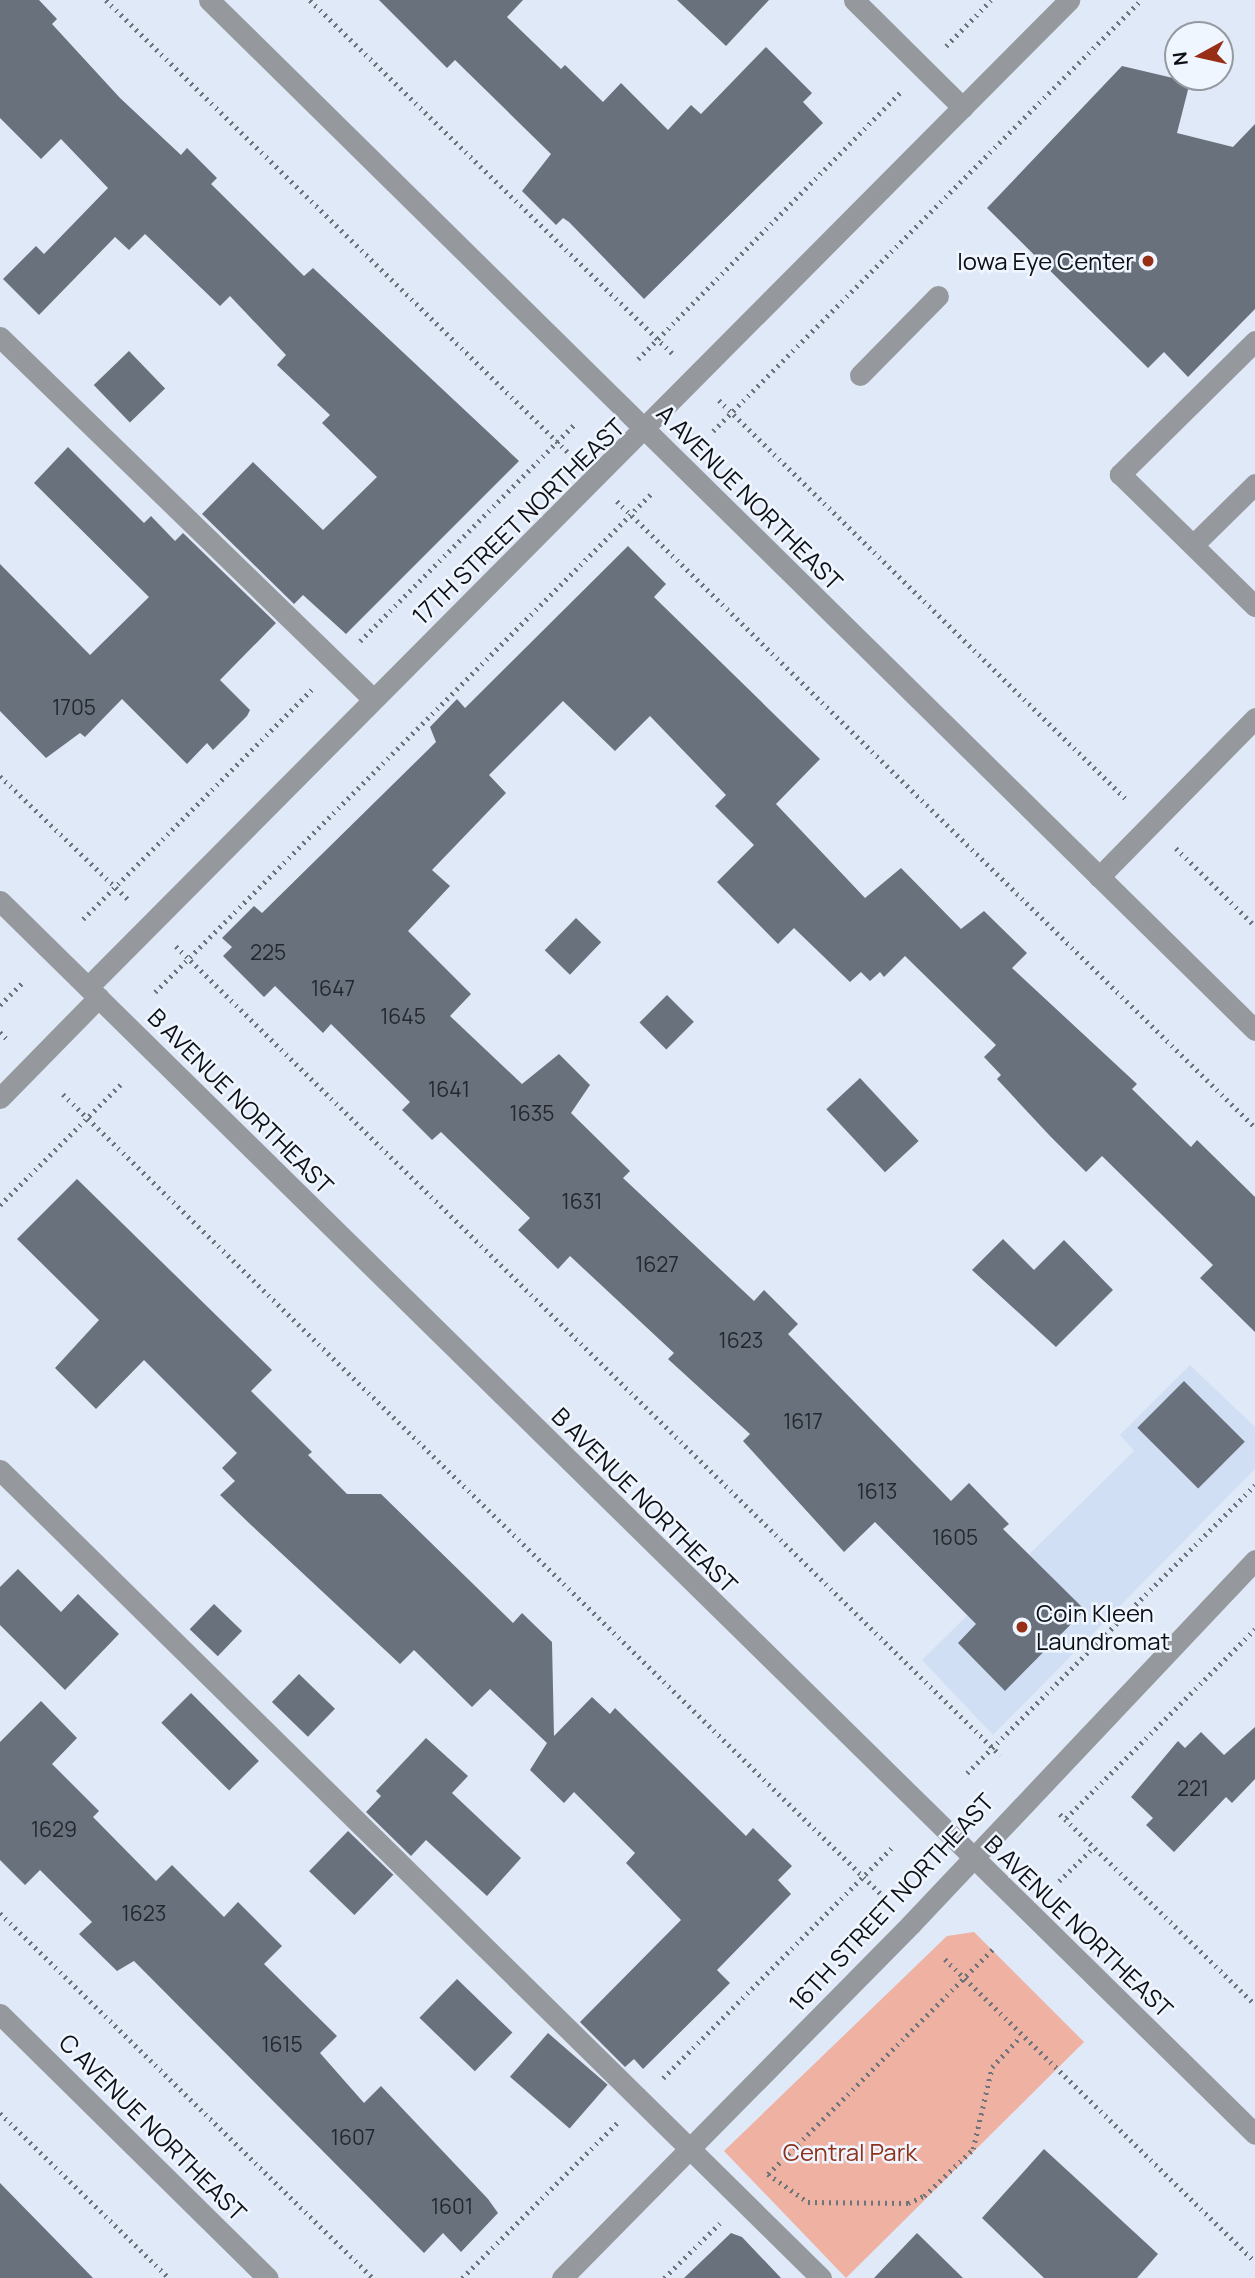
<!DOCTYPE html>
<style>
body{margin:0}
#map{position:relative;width:1255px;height:2278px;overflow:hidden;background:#e0e9f7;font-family:Manrope,sans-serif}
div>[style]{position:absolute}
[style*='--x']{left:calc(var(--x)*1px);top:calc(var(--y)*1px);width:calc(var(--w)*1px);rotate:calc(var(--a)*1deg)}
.built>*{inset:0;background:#d1dff4}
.green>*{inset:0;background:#eeb1a2}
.building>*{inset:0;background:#69717d;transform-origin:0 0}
.path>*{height:4.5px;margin-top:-2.25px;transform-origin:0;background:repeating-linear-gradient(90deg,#6e747c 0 2px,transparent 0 7px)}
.minor>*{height:21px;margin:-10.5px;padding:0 10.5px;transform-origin:10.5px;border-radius:10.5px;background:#95999e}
.dots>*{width:19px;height:19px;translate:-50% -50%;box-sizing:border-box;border:4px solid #f0f6ff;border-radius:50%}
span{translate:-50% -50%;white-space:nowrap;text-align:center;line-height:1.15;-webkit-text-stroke:5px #f0f6ff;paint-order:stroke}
.number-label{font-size:21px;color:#24282e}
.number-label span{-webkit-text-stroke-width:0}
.poi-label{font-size:24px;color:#0d1014}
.right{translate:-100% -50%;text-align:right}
.left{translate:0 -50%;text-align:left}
.street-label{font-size:24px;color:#0d1014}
.park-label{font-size:24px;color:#90311b}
.north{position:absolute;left:1164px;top:21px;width:70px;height:70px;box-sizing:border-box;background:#f0f6ff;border:2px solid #959aa1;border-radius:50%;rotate:262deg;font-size:19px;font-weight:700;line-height:28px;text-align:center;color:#0d1014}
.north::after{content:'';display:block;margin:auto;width:24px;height:32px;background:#972e16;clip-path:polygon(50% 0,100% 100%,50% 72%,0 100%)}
</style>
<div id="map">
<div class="built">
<div style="clip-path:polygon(1190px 1365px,1255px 1427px,1255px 1469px,993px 1735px,922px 1660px,1134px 1451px,1120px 1435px)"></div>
</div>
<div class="green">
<div style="clip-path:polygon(974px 1932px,1084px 2042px,846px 2278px,724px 2151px,947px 1936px)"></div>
</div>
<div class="building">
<div style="clip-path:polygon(0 0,39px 0,57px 19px,52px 24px,120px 98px,181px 155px,187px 148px,217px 178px,211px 184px,304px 276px,313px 268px,519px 461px,346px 634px,303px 595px,294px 604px,202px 514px,253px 462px,323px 530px,377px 477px,322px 423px,330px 415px,277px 365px,286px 355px,230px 296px,220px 306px,145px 234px,129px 250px,115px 237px,39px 315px,3px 279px,36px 246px,44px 254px,108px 188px,61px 139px,41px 159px,0 118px)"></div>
<div style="clip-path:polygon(379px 0,523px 0,507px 17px,561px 69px,565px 65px,603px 102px,621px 83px,668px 130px,691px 105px,701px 114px,766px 47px,812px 93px,803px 102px,823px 123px,644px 299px,569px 222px,563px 218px,556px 225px,522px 191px,551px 154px,455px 60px,447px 68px)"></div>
<div style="clip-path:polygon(677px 0,769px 0,726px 46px)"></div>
<div style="clip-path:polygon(1122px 66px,1190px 82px,1177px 133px,1233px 147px,1255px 124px,1255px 309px,1188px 377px,1164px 352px,1148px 368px,987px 208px)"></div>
<div style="left:129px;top:351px;width:52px;height:49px;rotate:46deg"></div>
<div style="clip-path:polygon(68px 447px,144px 523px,151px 516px,175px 541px,183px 533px,276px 623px,220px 680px,250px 710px,247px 716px,213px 750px,207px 743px,187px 764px,122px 699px,85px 737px,80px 733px,46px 758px,0 711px,0 564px,90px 655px,149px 597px,34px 483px)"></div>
<div style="clip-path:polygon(628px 546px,666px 584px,654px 597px,820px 759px,776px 804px,865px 898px,901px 868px,961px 929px,984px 911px,1027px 953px,1012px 968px,1137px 1084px,1132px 1089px,1191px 1147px,1197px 1140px,1255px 1197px,1255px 1332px,1200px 1278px,1213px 1265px,1102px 1156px,1086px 1172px,1050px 1136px,997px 1079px,1001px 1075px,984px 1057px,996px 1045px,905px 956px,884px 977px,880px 972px,870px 981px,861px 972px,850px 982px,794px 928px,778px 944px,717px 882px,754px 845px,715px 806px,726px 795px,650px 716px,615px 751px,563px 701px,489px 775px,506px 793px,432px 870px,450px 886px,408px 931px,471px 994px,450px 1016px,522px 1084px,559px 1054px,590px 1085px,571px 1113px,630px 1171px,623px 1178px,754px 1301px,764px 1290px,798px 1324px,788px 1334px,951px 1501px,969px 1483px,1009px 1524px,1003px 1529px,1085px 1610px,1005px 1691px,958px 1643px,976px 1624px,875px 1522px,844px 1552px,743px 1441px,750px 1434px,668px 1359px,674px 1353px,570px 1256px,558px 1269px,518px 1230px,530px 1218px,441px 1132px,432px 1140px,402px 1110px,410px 1102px,331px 1024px,323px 1033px,275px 986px,264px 997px,223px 956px,232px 947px,222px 938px,254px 906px,262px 913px,436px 742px,430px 727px,457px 699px,465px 708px)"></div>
<div style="left:576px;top:918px;width:35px;height:45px;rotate:44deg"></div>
<div style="left:667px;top:995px;width:38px;height:39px;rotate:45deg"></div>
<div style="left:860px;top:1078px;width:86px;height:46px;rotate:47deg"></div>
<div style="clip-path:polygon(77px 1179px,272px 1370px,251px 1391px,312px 1452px,308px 1455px,347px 1494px,381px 1494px,513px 1623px,522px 1613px,552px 1642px,554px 1736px,592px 1697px,610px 1714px,615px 1708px,746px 1836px,753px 1828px,792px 1866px,778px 1880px,791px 1894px,717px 1970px,730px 1983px,643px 2069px,634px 2059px,625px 2067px,580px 2022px,681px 1920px,626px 1863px,635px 1853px,574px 1792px,564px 1803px,530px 1770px,547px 1743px,490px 1689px,472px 1707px,414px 1650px,400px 1664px,250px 1524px,220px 1495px,235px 1481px,222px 1468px,237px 1453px,144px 1360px,96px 1409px,55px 1368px,99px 1320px,17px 1239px)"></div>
<div style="clip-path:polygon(1003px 1239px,1034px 1270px,1064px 1240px,1113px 1290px,1056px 1347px,972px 1270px)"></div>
<div style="left:1184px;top:1381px;width:86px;height:66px;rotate:45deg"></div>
<div style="clip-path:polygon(18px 1569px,61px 1612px,78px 1594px,119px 1634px,65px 1690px,0 1625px,0 1587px)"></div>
<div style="left:214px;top:1604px;width:39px;height:35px;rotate:44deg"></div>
<div style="left:299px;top:1674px;width:50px;height:39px;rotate:44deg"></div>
<div style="left:191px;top:1693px;width:96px;height:42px;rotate:45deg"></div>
<div style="clip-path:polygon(41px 1701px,77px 1738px,52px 1764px,99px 1811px,93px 1817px,156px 1881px,172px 1865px,224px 1917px,238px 1902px,282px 1946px,264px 1964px,337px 2036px,320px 2053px,364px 2103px,381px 2086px,488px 2199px,498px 2213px,461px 2252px,443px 2233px,424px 2253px,134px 1961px,117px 1971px,79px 1934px,92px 1922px,40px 1870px,25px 1885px,0 1860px,0 1742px)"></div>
<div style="clip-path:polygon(1255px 1727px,1255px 1779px,1232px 1803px,1226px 1797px,1174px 1852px,1146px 1825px,1153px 1818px,1131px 1797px,1178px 1741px,1185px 1748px,1201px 1732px,1224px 1755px)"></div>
<div style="clip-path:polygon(426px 1738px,468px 1776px,452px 1793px,521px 1858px,487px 1896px,426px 1840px,411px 1856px,366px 1812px,381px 1796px,376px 1791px)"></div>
<div style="left:348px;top:1831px;width:63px;height:56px;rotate:44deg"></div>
<div style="left:457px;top:1979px;width:77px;height:54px;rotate:44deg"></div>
<div style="left:548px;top:2033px;width:79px;height:58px;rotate:41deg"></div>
<div style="clip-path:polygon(1044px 2149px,1158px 2254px,1137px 2278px,1044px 2278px,982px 2218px)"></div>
<div style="clip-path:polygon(0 2183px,93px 2278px,0 2278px)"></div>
<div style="clip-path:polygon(731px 2233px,742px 2237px,781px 2278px,684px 2278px)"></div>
<div style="clip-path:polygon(917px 2233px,963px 2278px,874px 2278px)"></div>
</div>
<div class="path">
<div style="--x:106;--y:0;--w:651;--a:44.38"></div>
<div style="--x:310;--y:0;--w:507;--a:44.28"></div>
<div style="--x:946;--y:46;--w:64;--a:-45.6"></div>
<div style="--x:638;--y:359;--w:374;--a:-45.5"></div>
<div style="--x:719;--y:400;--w:571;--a:44.43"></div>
<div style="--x:713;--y:431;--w:607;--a:-45.2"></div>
<div style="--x:617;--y:501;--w:894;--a:44.46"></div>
<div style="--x:360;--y:641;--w:305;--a:-45.3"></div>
<div style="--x:0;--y:776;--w:179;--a:43.9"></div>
<div style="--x:1176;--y:848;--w:111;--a:44.6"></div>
<div style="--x:83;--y:919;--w:327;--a:-45.1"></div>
<div style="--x:176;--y:946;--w:1155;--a:44.47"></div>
<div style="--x:155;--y:992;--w:703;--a:-45.12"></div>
<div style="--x:0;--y:1005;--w:31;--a:-45"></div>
<div style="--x:0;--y:1032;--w:10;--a:45"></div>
<div style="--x:63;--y:1094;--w:1147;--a:44.36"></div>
<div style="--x:0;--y:1205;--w:171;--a:-45"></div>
<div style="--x:967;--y:1773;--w:407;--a:-45"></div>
<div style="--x:1060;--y:1814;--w:272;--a:44.3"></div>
<div style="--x:1066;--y:1818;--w:267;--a:-45"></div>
<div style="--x:1059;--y:1881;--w:49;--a:-44.2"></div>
<div style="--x:0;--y:1913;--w:522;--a:44.38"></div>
<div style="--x:945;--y:1959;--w:433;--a:44.3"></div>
<div style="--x:663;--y:2078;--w:328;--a:-45.2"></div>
<div style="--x:0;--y:2113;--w:236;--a:44.3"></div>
<div style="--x:768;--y:2174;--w:49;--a:35"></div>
<div style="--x:808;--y:2202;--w:100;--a:0.6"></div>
<div style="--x:908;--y:2203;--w:17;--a:-24"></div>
<div style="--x:924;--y:2196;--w:68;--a:-43.8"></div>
<div style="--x:973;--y:2149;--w:84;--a:-77"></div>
<div style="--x:992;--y:2067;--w:40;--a:-47"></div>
<div style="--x:768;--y:2174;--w:318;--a:-45"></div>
<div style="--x:462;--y:2278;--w:219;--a:-45"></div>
<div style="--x:664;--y:2278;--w:78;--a:-44.5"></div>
</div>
<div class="minor">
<div style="--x:209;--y:0;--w:1468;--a:44.56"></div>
<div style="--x:854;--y:0;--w:153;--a:44.7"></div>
<div style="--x:0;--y:337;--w:520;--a:44.14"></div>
<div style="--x:1255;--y:341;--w:190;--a:135.4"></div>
<div style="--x:1120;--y:474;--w:189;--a:44.4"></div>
<div style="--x:860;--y:375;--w:111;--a:-45.4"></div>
<div style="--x:1193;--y:545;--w:87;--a:-44.5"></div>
<div style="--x:1099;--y:877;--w:223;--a:-45.5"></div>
<div style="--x:0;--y:901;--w:1759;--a:44.49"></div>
<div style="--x:88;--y:987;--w:1392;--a:-45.17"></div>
<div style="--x:0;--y:1098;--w:141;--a:-45.6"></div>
<div style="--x:0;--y:1470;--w:1152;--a:44.54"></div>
<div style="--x:0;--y:2014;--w:376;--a:44.6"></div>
<div style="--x:562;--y:2278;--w:497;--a:-45.4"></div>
<div style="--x:911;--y:1924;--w:501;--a:-46.62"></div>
</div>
<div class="dots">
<div style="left:1148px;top:261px;background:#972e16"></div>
<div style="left:1022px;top:1627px;background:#972e16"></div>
</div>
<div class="number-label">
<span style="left:74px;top:707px">1705</span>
<span style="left:268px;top:952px">225</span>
<span style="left:333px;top:988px">1647</span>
<span style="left:403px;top:1016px">1645</span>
<span style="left:449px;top:1089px">1641</span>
<span style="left:532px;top:1113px">1635</span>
<span style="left:582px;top:1201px">1631</span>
<span style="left:657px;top:1264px">1627</span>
<span style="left:741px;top:1340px">1623</span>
<span style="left:803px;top:1421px">1617</span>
<span style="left:877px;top:1491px">1613</span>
<span style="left:955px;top:1537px">1605</span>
<span style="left:1193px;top:1788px">221</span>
<span style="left:54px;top:1829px">1629</span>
<span style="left:144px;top:1913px">1623</span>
<span style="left:282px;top:2044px">1615</span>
<span style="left:353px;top:2137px">1607</span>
<span style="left:452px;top:2206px">1601</span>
</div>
<div class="poi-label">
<span class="right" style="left:1134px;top:261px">Iowa Eye Center</span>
<span class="left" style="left:1036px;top:1627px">Coin Kleen<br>Laundromat</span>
</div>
<div class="street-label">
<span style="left:750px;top:497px;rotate:45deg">A AVENUE NORTHEAST</span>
<span style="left:518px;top:521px;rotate:-44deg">17TH STREET NORTHEAST</span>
<span style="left:241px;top:1101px;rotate:45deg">B AVENUE NORTHEAST</span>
<span style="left:645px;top:1500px;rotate:45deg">B AVENUE NORTHEAST</span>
<span style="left:891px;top:1902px;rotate:-47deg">16TH STREET NORTHEAST</span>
<span style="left:1079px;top:1926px;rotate:44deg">B AVENUE NORTHEAST</span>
<span style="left:153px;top:2127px;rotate:45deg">C AVENUE NORTHEAST</span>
</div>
<div class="park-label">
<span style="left:850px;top:2152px">Central Park</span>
</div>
<div class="north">N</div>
</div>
